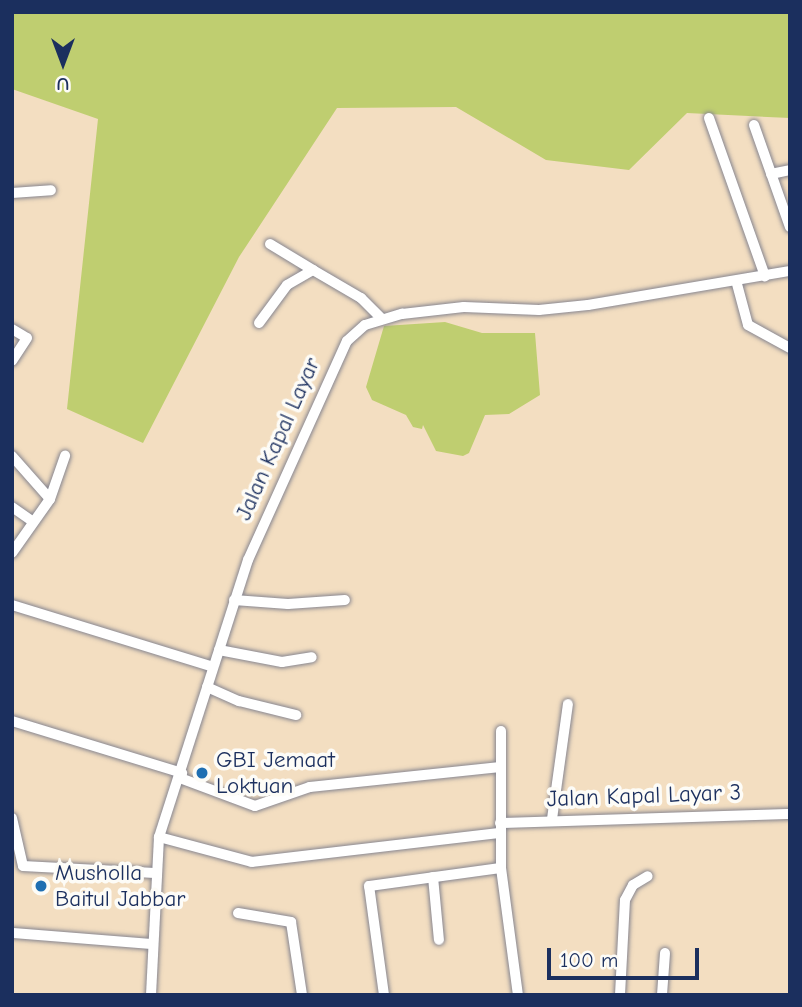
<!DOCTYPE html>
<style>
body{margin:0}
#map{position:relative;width:802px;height:1007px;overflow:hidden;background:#f3dec1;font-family:"Comic Neue",sans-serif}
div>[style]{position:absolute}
.green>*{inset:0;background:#bfce70}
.roads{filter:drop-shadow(0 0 2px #878690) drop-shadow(0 0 2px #878690)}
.minor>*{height:10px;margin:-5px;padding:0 5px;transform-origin:5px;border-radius:5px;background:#fff}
.dots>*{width:19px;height:19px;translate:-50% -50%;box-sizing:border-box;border:4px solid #fdfcf7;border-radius:50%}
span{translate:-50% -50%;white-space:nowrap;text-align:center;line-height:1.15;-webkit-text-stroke:7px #fdfcf7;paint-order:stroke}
.street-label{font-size:23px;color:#1b2f5e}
.poi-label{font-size:23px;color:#1b2f5e}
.left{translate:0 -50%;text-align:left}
.frame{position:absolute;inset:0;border:14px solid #1b2f5e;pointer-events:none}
.north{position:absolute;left:28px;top:28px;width:70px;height:70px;-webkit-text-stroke:5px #fdfcf7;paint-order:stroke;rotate:180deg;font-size:19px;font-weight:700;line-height:28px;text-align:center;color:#1b2f5e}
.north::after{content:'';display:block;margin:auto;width:24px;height:32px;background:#1b2f5e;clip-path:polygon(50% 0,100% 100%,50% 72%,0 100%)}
.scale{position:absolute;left:547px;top:948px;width:152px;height:32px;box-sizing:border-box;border:4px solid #1b2f5e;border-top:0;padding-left:9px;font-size:21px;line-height:24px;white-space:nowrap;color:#1b2f5e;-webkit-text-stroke:5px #fdfcf7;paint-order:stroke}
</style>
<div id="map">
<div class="green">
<i style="clip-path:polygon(12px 12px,790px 12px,790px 118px,687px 113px,629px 170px,546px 160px,456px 107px,337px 108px,239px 257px,143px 443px,67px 409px,98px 119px,12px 89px)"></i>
<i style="clip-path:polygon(445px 322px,482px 333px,535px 333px,540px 395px,509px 414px,485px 415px,469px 453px,463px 456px,436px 451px,423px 425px,422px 429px,413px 427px,406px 415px,372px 400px,366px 387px,384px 326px)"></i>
</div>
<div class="roads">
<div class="minor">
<i style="left:709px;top:118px;width:168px;rotate:70.5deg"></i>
<i style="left:754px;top:125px;width:108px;rotate:70.6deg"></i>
<i style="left:771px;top:174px;width:19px;rotate:-12deg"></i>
<i style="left:12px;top:193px;width:39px;rotate:-4deg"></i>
<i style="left:270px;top:244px;width:50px;rotate:31.2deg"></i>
<i style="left:737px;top:284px;width:42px;rotate:75deg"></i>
<i style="left:748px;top:325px;width:48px;rotate:28.7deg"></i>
<i style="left:259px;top:323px;width:47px;rotate:-53.6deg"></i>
<i style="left:287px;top:285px;width:30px;rotate:-30deg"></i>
<i style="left:313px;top:270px;width:56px;rotate:30.3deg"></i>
<i style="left:361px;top:298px;width:28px;rotate:45deg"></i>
<i style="left:12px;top:329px;width:17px;rotate:31deg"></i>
<i style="left:27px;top:338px;width:27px;rotate:123deg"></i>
<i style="left:12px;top:456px;width:57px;rotate:48.5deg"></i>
<i style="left:50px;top:499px;width:66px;rotate:125.1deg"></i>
<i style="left:50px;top:499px;width:46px;rotate:-70.8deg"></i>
<i style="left:12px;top:507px;width:24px;rotate:35deg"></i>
<i style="left:234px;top:600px;width:54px;rotate:4.2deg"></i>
<i style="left:288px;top:604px;width:57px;rotate:-4deg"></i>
<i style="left:12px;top:605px;width:210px;rotate:17.1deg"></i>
<i style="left:219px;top:650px;width:64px;rotate:10.8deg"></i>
<i style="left:282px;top:662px;width:30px;rotate:-9deg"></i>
<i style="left:207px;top:687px;width:35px;rotate:24deg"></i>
<i style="left:239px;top:701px;width:59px;rotate:13.8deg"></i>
<i style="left:12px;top:721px;width:178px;rotate:17deg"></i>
<i style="left:501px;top:731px;width:137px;rotate:90deg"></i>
<i style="left:501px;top:868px;width:128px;rotate:82.4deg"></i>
<i style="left:180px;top:778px;width:80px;rotate:20.5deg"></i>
<i style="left:255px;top:806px;width:58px;rotate:-19.1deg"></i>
<i style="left:310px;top:787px;width:191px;rotate:-6deg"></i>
<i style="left:12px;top:818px;width:49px;rotate:77.1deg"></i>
<i style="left:23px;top:866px;width:132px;rotate:3deg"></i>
<i style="left:552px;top:819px;width:116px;rotate:-82.1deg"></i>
<i style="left:500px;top:823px;width:290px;rotate:-1.8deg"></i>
<i style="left:159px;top:837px;width:96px;rotate:15deg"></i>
<i style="left:252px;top:862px;width:250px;rotate:-6.7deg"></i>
<i style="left:433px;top:877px;width:63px;rotate:84.6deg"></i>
<i style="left:238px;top:913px;width:54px;rotate:9.6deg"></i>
<i style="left:291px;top:922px;width:74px;rotate:81.4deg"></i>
<i style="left:12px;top:933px;width:141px;rotate:4.5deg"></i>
<i style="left:151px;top:995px;width:158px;rotate:-87.1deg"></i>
<i style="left:159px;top:837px;width:291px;rotate:-72.2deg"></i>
<i style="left:248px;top:560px;width:240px;rotate:-65.7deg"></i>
<i style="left:347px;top:341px;width:24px;rotate:-42deg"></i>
<i style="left:365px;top:325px;width:39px;rotate:-17deg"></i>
<i style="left:402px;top:314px;width:62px;rotate:-6.4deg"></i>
<i style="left:464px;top:307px;width:75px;rotate:2.3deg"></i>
<i style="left:539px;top:310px;width:49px;rotate:-5.8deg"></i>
<i style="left:588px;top:305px;width:205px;rotate:-9.6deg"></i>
<i style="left:384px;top:995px;width:110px;rotate:-97.8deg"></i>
<i style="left:369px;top:886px;width:133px;rotate:-7.8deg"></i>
<i style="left:620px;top:995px;width:95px;rotate:-87deg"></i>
<i style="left:625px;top:900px;width:17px;rotate:-62deg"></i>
<i style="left:633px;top:885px;width:17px;rotate:-31deg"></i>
<i style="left:662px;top:995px;width:42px;rotate:-85.9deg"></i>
</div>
</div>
<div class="dots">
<i style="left:202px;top:773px;background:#1f6fb2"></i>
<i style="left:41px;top:886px;background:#1f6fb2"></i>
</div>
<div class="street-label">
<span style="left:278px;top:439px;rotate:-66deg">Jalan Kapal Layar</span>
<span style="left:644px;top:796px;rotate:-2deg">Jalan Kapal Layar 3</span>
</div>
<div class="poi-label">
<span class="left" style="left:216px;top:773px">GBI Jemaat<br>Loktuan</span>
<span class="left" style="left:55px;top:886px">Musholla<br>Baitul Jabbar</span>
</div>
<div class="frame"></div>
<div class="north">U</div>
<div class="scale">100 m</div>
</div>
